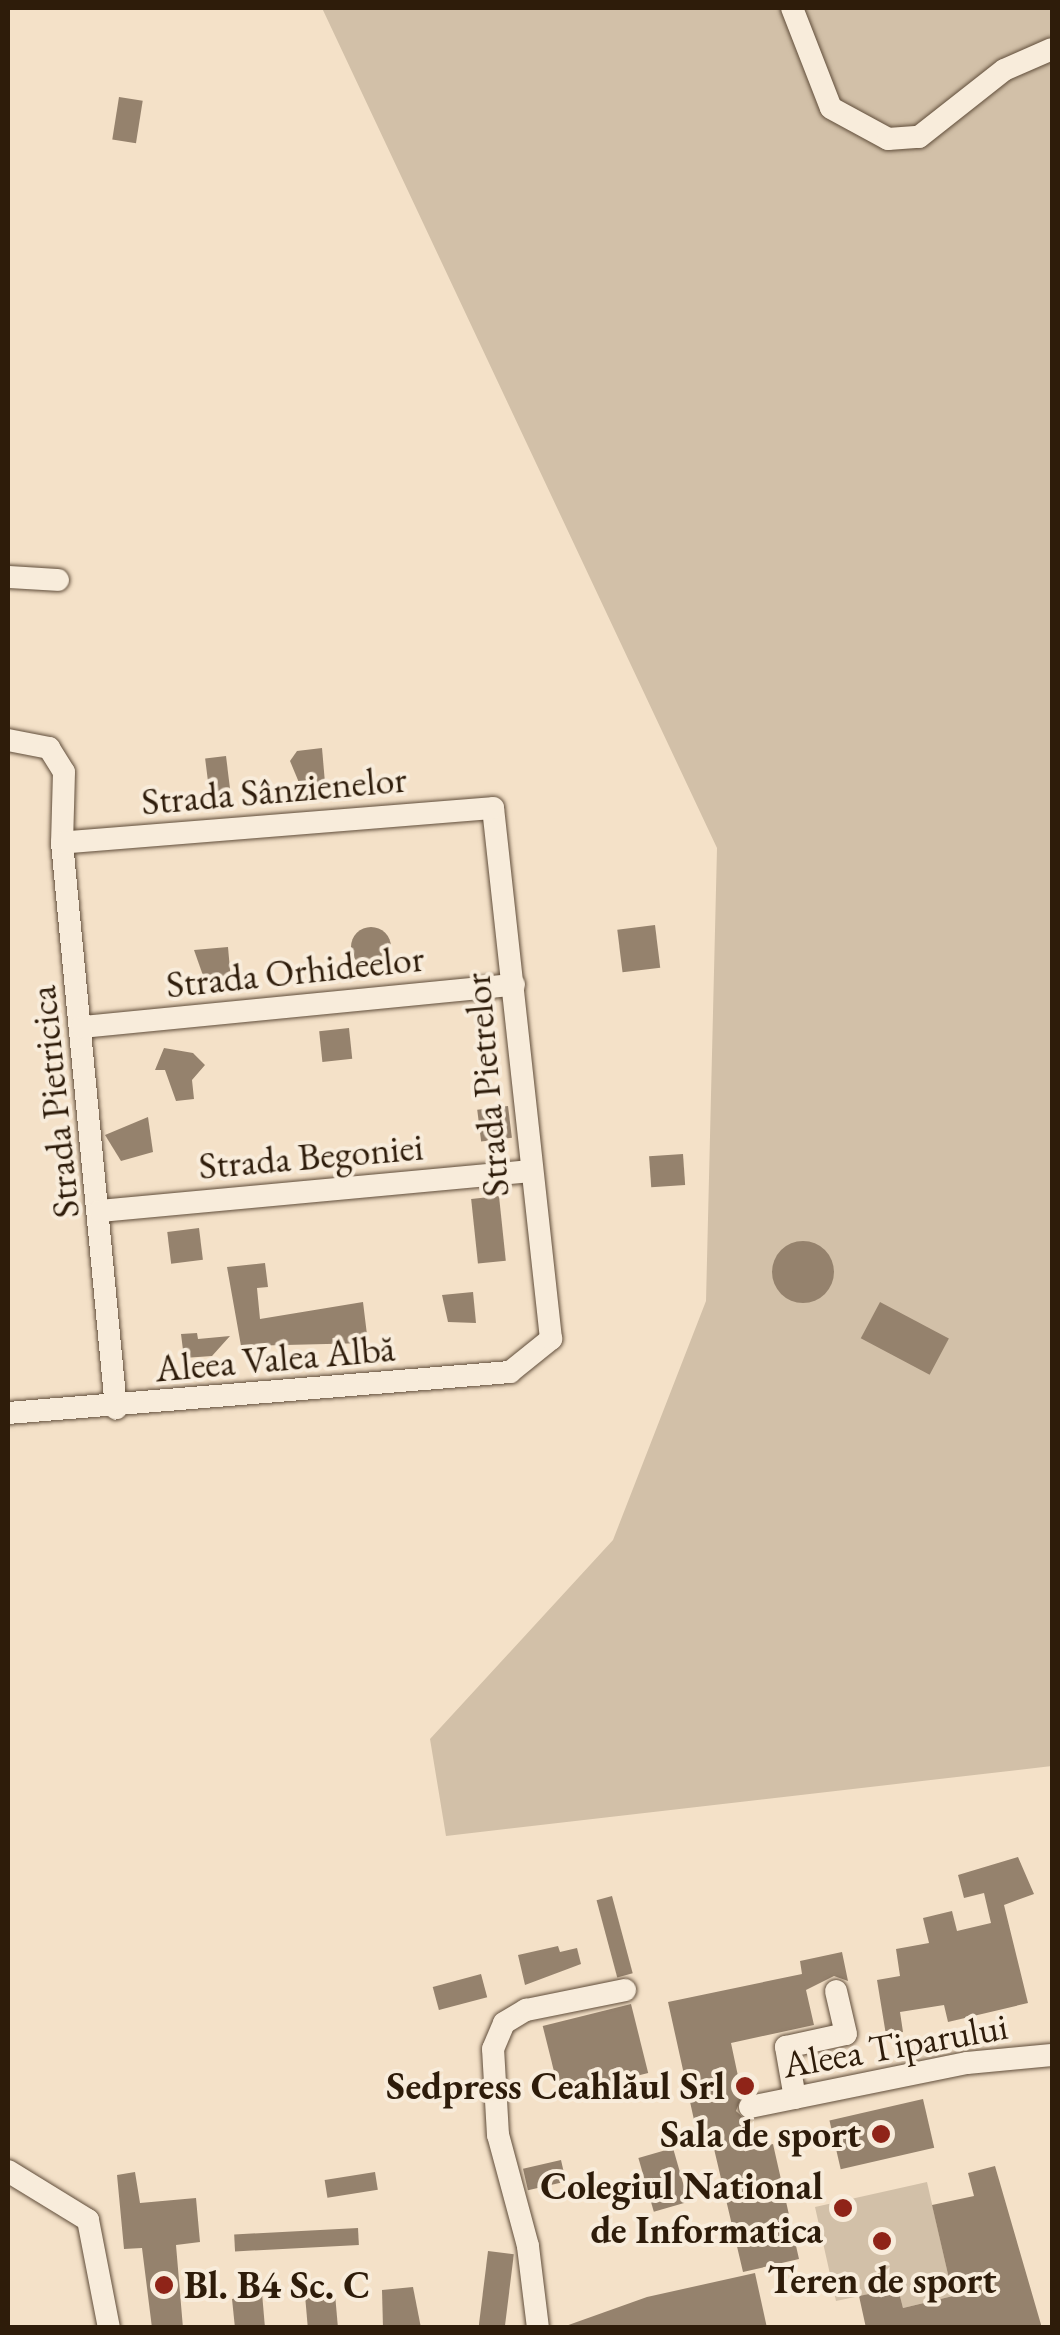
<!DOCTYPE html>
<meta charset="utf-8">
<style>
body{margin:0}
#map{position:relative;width:1060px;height:2335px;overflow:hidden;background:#f4e1c8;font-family:"EB Garamond",serif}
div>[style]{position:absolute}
.green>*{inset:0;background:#d2c0a8}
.building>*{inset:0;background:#95826d;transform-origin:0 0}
.round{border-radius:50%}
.roads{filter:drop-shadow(0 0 2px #604d3a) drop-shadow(0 0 2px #604d3a)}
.minor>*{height:22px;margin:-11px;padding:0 11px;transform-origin:11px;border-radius:11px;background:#f8ecdb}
.dots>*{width:28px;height:28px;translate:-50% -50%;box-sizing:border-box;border:5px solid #f8ecdb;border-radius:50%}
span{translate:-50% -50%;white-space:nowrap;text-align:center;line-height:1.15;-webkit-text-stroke:8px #f8ecdb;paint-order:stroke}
.street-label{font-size:38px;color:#2e1c0a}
.poi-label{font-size:38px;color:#2e1c0a;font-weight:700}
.right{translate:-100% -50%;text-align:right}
.left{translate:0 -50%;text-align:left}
.frame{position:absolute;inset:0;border:10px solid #2e1c0a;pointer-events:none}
</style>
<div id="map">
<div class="green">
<i style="clip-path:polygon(322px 8px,1052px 8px,1052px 1766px,446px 1836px,430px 1739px,613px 1540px,706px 1301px,717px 848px)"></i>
<i style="clip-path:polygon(927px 2182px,953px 2296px,903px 2308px,898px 2288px,836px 2301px,815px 2207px)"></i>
</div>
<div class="building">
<i style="left:119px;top:97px;width:24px;height:43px;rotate:9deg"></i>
<i style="clip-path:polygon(322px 748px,325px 783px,300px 785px,290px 761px,297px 751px)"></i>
<i style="left:226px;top:756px;width:43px;height:21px;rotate:83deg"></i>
<i style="left:655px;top:925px;width:43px;height:38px;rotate:83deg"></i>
<i class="round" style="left:351px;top:927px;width:40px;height:40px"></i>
<i style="clip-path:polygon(228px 947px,231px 981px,206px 984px,194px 950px)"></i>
<i style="left:349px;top:1028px;width:31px;height:30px;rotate:84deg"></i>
<i style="clip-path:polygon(164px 1048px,193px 1053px,205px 1065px,192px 1080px,194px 1099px,176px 1101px,165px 1070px,155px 1070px)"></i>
<i style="left:508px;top:1106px;width:32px;height:31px;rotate:83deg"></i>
<i style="clip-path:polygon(148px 1117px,153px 1152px,121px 1161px,105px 1135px)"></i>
<i style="left:683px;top:1154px;width:31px;height:34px;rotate:86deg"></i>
<i style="left:499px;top:1196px;width:65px;height:28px;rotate:84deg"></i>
<i style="left:199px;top:1228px;width:32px;height:32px;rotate:83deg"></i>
<i class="round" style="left:772px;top:1241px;width:62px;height:62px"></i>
<i style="clip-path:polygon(265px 1263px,268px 1287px,257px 1288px,260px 1319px,363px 1302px,368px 1343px,241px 1346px,227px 1267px)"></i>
<i style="clip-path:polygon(473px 1292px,476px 1323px,448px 1322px,442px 1295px)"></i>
<i style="left:880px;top:1302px;width:78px;height:41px;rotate:28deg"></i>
<i style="clip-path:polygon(197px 1333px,198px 1339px,230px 1336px,212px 1356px,184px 1358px,181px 1334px)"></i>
<i style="clip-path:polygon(1018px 1857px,1034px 1894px,1004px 1905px,1028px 2003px,948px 2022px,944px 2005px,900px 2012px,903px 2032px,886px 2035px,877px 1980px,900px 1976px,896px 1949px,929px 1943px,923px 1918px,952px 1911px,957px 1931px,991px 1923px,984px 1893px,964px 1898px,958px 1875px)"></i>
<i style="left:612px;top:1896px;width:80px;height:16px;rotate:75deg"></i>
<i style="clip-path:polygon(558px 1946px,560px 1952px,577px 1948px,581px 1964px,525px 1985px,518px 1955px)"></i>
<i style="clip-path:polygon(842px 1952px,848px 1981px,834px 1976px,806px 1990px,814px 2025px,731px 2043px,742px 2095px,736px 2111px,748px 2122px,754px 2149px,773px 2144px,799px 2259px,743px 2272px,711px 2136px,698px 2138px,668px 2002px,802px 1974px,800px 1961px)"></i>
<i style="left:481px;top:1974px;width:24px;height:50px;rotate:75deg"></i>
<i style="left:631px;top:2004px;width:71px;height:91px;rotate:76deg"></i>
<i style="left:923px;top:2099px;width:50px;height:96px;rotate:77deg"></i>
<i style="left:673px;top:2148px;width:56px;height:36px;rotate:74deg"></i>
<i style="left:561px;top:2160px;width:22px;height:39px;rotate:77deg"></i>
<i style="clip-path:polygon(995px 2166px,1042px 2328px,866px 2328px,859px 2296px,898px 2288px,903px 2308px,953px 2296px,932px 2205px,974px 2196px,968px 2173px)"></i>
<i style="clip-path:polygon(135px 2172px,140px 2203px,196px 2198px,200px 2242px,176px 2245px,183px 2328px,152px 2328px,142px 2248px,124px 2249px,117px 2175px)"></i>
<i style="left:375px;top:2172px;width:18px;height:51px;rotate:81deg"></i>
<i style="left:358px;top:2228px;width:17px;height:124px;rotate:87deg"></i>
<i style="left:488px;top:2251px;width:26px;height:78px;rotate:7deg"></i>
<i style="clip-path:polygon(755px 2273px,767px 2328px,560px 2328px,647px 2297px)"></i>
<i style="clip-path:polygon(413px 2287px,421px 2328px,383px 2328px,382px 2290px)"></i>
<i style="clip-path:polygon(262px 2293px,265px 2328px,235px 2328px,232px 2299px)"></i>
<i style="left:335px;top:2294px;width:34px;height:30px;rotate:85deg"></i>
</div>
<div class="roads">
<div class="minor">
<i style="left:792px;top:8px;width:107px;rotate:68.7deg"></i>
<i style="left:831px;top:108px;width:65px;rotate:28.5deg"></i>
<i style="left:888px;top:139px;width:31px;rotate:-4deg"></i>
<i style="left:919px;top:137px;width:108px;rotate:-38.2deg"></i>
<i style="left:1004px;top:70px;width:52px;rotate:-23.6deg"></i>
<i style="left:8px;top:577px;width:50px;rotate:3.4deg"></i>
<i style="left:8px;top:740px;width:42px;rotate:11deg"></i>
<i style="left:49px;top:748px;width:28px;rotate:58deg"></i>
<i style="left:64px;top:772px;width:71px;rotate:91.6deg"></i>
<i style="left:62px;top:843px;width:568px;rotate:84.54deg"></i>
<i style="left:82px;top:1027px;width:434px;rotate:-5.6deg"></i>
<i style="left:100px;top:1211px;width:430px;rotate:-5.3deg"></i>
<i style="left:8px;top:1413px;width:504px;rotate:-4.67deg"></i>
<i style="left:510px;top:1372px;width:53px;rotate:-38.8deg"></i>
<i style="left:551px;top:1339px;width:534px;rotate:-96.23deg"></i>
<i style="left:493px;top:808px;width:432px;rotate:175.4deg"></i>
<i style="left:795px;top:2098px;width:52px;rotate:-100deg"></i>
<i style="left:786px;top:2047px;width:61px;rotate:-12.2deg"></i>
<i style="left:846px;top:2034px;width:44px;rotate:-103.1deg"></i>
<i style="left:750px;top:2107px;width:221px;rotate:-11.5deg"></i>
<i style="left:967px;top:2063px;width:85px;rotate:-5.4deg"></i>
<i style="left:8px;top:2171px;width:94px;rotate:31.5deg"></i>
<i style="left:88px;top:2220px;width:110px;rotate:79deg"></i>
<i style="left:538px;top:2328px;width:83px;rotate:-97deg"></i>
<i style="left:528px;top:2246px;width:115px;rotate:-105.1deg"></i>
<i style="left:498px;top:2135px;width:86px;rotate:-93.3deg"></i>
<i style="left:493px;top:2049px;width:28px;rotate:-67deg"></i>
<i style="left:504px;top:2023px;width:26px;rotate:-31deg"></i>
<i style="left:526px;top:2010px;width:101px;rotate:-11.4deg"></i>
</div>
</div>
<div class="dots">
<i style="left:745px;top:2086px;background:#8f2418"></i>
<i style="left:881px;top:2134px;background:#8f2418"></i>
<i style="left:843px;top:2208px;background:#8f2418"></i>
<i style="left:882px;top:2241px;background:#8f2418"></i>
<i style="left:164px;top:2285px;background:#8f2418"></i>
</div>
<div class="street-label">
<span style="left:274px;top:790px;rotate:-5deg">Strada Sânzienelor</span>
<span style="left:295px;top:971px;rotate:-6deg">Strada Orhideelor</span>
<span style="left:486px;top:1085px;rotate:-95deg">Strada Pietrelor</span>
<span style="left:54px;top:1102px;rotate:-96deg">Strada Pietricica</span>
<span style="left:311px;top:1156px;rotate:-5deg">Strada Begoniei</span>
<span style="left:275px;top:1358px;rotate:-5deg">Aleea Valea Albă</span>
<span style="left:895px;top:2045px;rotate:-10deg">Aleea Tiparului</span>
</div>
<div class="poi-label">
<span class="right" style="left:725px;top:2086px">Sedpress Ceahlăul Srl</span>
<span class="right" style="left:861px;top:2134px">Sala de sport</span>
<span class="right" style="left:823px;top:2208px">Colegiul National<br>de Informatica</span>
<span style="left:882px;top:2280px">Teren de sport</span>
<span class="left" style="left:184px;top:2285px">Bl. B4 Sc. C</span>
</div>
<div class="frame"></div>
</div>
